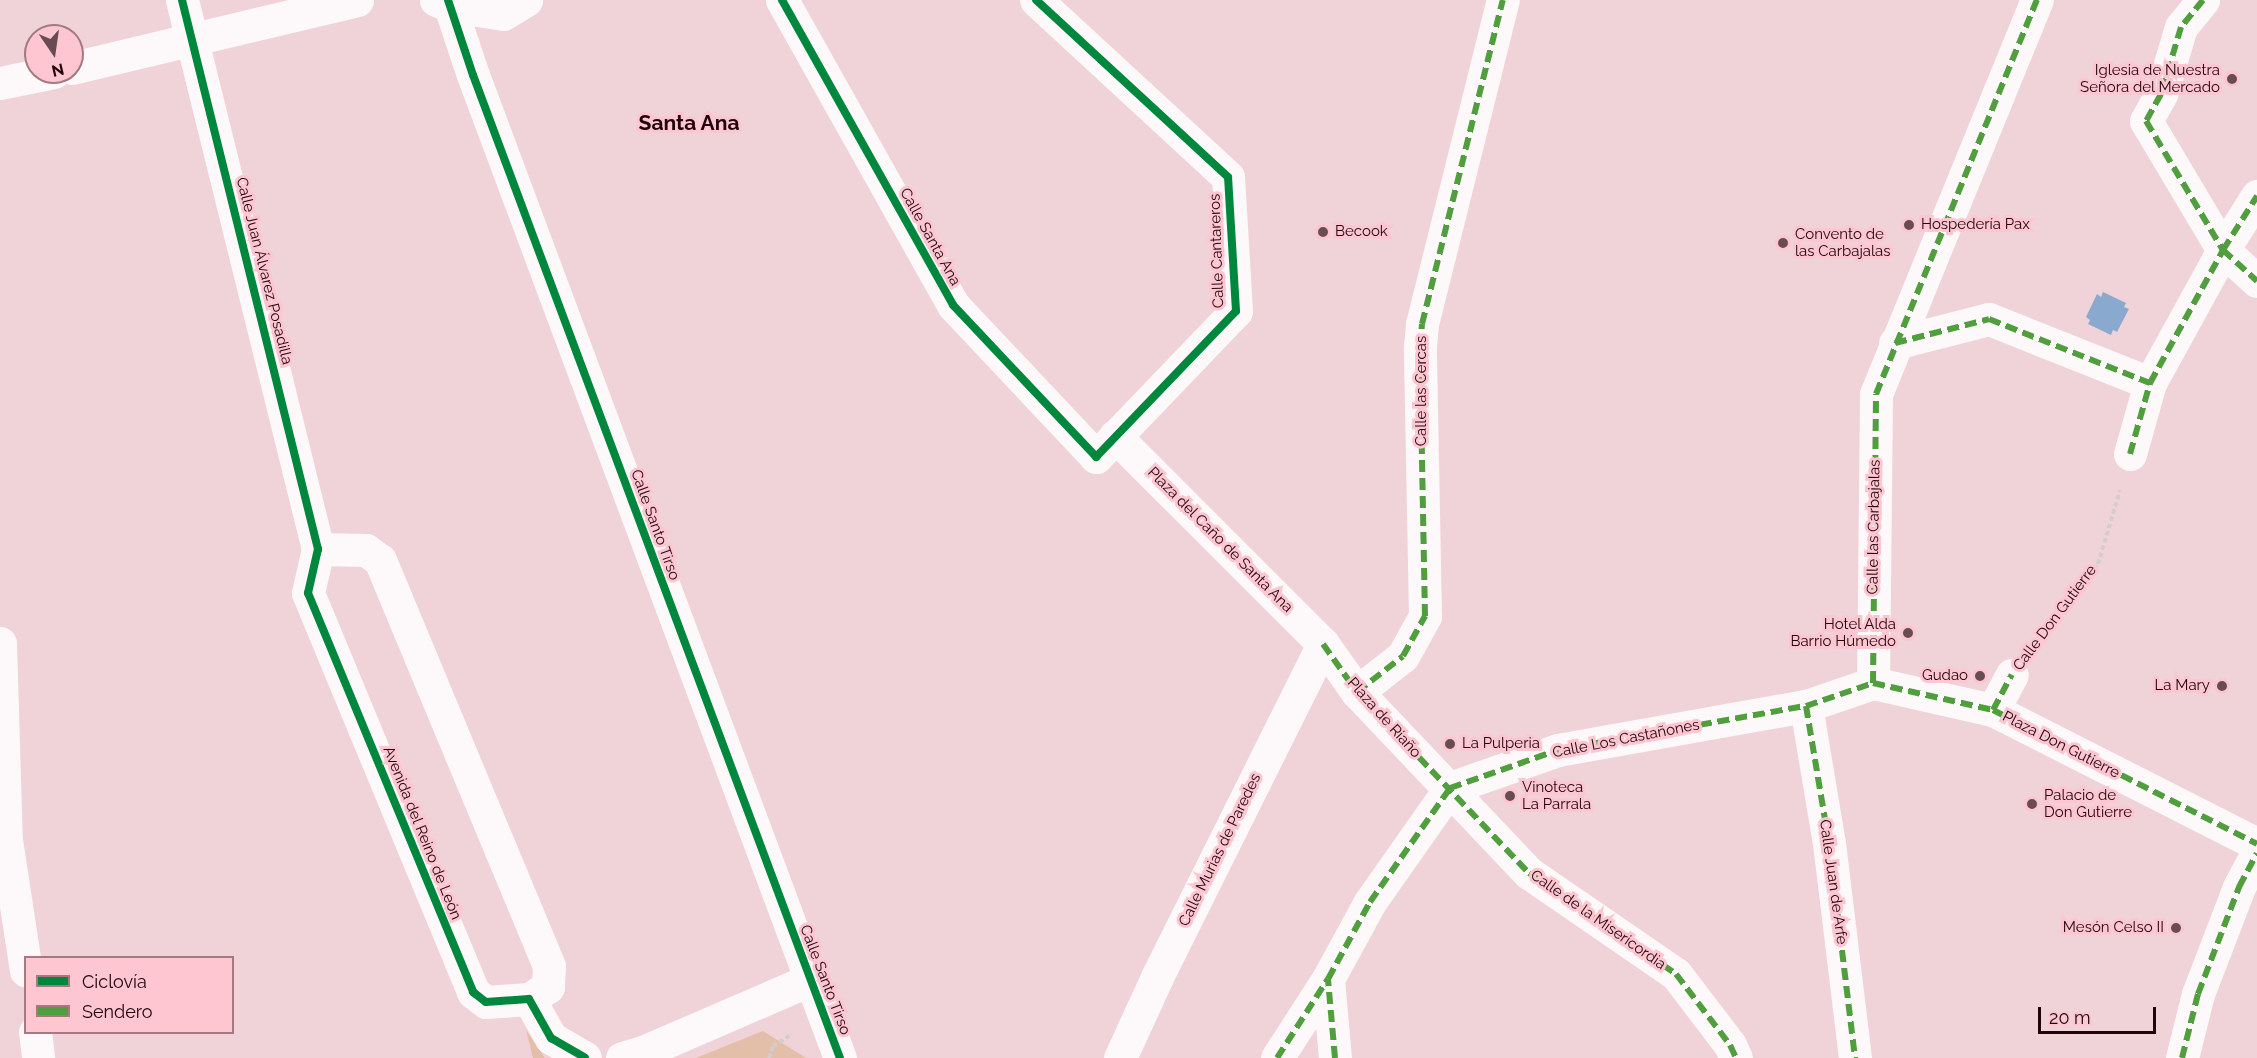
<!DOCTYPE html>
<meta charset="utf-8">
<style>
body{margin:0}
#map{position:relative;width:2257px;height:1058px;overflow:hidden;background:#f0d3d9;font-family:Raleway,sans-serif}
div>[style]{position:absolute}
.green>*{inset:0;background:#e3bea9}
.water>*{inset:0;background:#8aa9ce}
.path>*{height:4px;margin-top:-2px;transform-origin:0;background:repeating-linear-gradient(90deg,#d5ccce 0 4.5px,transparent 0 7.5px)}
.street>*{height:33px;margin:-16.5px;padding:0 16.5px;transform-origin:16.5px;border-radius:16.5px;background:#fdf8f9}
.secondary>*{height:33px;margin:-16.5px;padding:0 16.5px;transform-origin:16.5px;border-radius:16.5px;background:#fdf8f9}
.quiet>*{height:6px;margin-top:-3px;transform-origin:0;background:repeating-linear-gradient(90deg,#509e3e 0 12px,transparent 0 18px)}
.cycleway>*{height:8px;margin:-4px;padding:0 4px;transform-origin:4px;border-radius:4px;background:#00873e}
.dots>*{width:16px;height:16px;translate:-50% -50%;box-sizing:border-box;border:3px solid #fdc6d1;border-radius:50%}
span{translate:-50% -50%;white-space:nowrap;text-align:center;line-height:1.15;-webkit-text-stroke:6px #fdc6d1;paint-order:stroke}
.poi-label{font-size:15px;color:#20030b}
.right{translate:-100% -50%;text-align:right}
.left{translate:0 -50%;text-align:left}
.street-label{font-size:15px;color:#20030b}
.district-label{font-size:21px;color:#20030b;font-weight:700}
.legend{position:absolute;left:24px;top:956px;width:210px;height:78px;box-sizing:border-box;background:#fdc6d1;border:2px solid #a57882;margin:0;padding:8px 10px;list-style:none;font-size:18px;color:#20030b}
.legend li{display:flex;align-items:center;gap:12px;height:30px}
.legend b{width:30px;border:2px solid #a57882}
.north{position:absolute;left:24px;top:24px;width:60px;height:60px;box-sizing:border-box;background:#fdc6d1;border:2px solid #a57882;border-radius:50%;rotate:167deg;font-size:16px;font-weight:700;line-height:24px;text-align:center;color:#20030b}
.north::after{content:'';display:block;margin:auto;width:21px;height:27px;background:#694c53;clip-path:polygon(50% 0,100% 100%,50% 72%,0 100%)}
.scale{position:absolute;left:2038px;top:1007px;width:118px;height:27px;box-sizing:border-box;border:3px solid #20030b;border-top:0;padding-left:8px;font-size:18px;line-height:21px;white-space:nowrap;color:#20030b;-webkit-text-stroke:4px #fdc6d1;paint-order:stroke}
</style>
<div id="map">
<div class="green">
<i style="clip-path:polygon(526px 1030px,545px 1058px,533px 1058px)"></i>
<i style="clip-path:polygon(763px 1031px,806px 1058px,696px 1058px)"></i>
</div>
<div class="water">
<i style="clip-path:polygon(2103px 292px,2126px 303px,2124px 307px,2129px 309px,2117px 332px,2113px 330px,2111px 335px,2088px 324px,2090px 320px,2086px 317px,2097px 294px,2101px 297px)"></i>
</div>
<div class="path">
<i style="left:2034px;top:646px;width:104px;rotate:-52deg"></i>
<i style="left:2098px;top:564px;width:77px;rotate:-73.4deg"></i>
<i style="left:769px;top:1058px;width:13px;rotate:-72deg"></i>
<i style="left:773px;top:1046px;width:22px;rotate:-32deg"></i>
</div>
<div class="street">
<i style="left:182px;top:0;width:566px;rotate:76.09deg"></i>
<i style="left:318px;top:549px;width:45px;rotate:102.8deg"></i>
<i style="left:308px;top:593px;width:432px;rotate:67.5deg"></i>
<i style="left:473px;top:992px;width:16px;rotate:38deg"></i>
<i style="left:486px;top:1002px;width:43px;rotate:-4deg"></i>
<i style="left:529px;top:999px;width:45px;rotate:60.6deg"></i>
<i style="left:551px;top:1038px;width:39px;rotate:30deg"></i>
<i style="left:436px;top:0;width:16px;rotate:22deg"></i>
<i style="left:451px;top:6px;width:53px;rotate:8.7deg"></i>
<i style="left:503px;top:14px;width:27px;rotate:-31deg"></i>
<i style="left:448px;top:0;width:79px;rotate:71.6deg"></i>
<i style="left:473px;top:75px;width:1049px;rotate:69.53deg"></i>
<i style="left:782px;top:0;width:350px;rotate:60.7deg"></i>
<i style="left:953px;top:305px;width:209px;rotate:46.7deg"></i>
<i style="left:1096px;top:457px;width:202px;rotate:-46.2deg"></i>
<i style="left:1236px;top:311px;width:134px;rotate:-93.4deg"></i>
<i style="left:1228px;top:177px;width:261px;rotate:-137.3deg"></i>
<i style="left:2203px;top:0;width:35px;rotate:129deg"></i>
<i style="left:2181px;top:27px;width:70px;rotate:106.6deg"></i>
<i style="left:2161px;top:94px;width:31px;rotate:119deg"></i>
<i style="left:2146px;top:121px;width:150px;rotate:59.2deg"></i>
<i style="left:2223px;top:250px;width:46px;rotate:42.4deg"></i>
<i style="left:72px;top:68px;width:293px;rotate:-13.4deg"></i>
<i style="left:0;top:83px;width:55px;rotate:-11.5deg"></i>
<i style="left:1895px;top:343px;width:97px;rotate:-14.3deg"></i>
<i style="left:1989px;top:319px;width:173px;rotate:21.7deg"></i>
<i style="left:1115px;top:436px;width:294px;rotate:45deg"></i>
<i style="left:1323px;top:644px;width:59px;rotate:54.7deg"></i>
<i style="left:1357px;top:692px;width:250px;rotate:46.5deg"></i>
<i style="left:1529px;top:873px;width:178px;rotate:34.5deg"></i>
<i style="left:1676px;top:974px;width:89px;rotate:52.7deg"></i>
<i style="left:1730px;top:1045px;width:14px;rotate:65deg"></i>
<i style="left:2130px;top:454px;width:74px;rotate:-74.3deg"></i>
<i style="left:2150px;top:383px;width:152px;rotate:-61.2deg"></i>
<i style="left:2223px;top:250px;width:64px;rotate:-57.8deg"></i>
<i style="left:318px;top:549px;width:48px;rotate:1.2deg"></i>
<i style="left:366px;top:550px;width:17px;rotate:36deg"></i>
<i style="left:380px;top:560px;width:440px;rotate:67.4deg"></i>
<i style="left:549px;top:966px;width:21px;rotate:93deg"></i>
<i style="left:548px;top:987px;width:22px;rotate:148deg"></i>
<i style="left:1873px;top:683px;width:289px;rotate:-89.4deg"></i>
<i style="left:1876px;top:394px;width:426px;rotate:-67.8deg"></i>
<i style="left:1873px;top:683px;width:123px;rotate:12.7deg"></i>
<i style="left:1993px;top:710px;width:296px;rotate:26.9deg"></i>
<i style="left:1357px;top:692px;width:58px;rotate:-38deg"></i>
<i style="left:1403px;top:656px;width:46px;rotate:-61.2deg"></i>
<i style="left:1425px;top:616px;width:269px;rotate:-91.1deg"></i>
<i style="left:1420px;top:347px;width:23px;rotate:-85deg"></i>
<i style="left:1422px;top:324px;width:334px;rotate:-76deg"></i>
<i style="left:1806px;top:706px;width:139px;rotate:80.5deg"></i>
<i style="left:1829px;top:843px;width:217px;rotate:83.1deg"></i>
<i style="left:1993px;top:710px;width:40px;rotate:-62deg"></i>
<i style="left:1450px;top:788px;width:114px;rotate:-19.4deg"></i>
<i style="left:1558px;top:750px;width:252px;rotate:-10.1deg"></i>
<i style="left:1806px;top:706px;width:71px;rotate:-18.9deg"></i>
<i style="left:622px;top:1058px;width:22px;rotate:-16deg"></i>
<i style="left:643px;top:1052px;width:181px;rotate:-23.4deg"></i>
<i style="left:1120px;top:1058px;width:89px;rotate:-65.4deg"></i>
<i style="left:1157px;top:977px;width:372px;rotate:-63.5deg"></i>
<i style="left:1277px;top:1058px;width:94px;rotate:-57.2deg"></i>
<i style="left:1335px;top:1058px;width:79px;rotate:-95.1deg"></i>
<i style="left:1328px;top:979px;width:88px;rotate:-61.4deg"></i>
<i style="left:1370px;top:902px;width:139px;rotate:-54.9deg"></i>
<i style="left:2182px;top:1058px;width:66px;rotate:-76deg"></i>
<i style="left:2198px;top:994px;width:115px;rotate:-69deg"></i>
<i style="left:2239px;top:887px;width:38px;rotate:-62deg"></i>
</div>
<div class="secondary">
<i style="left:0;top:643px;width:197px;rotate:88.3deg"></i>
<i style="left:6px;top:840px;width:132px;rotate:81.3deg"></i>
<i style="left:35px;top:1032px;width:26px;rotate:83deg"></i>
</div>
<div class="quiet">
<i style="left:2203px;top:0;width:35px;rotate:129deg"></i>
<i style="left:2181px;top:27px;width:70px;rotate:106.6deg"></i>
<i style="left:2161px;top:94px;width:31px;rotate:119deg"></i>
<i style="left:2146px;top:121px;width:150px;rotate:59.2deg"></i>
<i style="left:2223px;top:250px;width:46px;rotate:42.4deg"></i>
<i style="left:1895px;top:343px;width:97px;rotate:-14.3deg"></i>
<i style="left:1989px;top:319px;width:173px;rotate:21.7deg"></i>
<i style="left:2130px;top:454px;width:74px;rotate:-74.3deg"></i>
<i style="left:2150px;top:383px;width:152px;rotate:-61.2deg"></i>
<i style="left:2223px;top:250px;width:64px;rotate:-57.8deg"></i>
<i style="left:1323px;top:644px;width:59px;rotate:54.7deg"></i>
<i style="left:1357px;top:692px;width:250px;rotate:46.5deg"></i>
<i style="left:1529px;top:873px;width:178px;rotate:34.5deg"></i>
<i style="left:1676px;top:974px;width:89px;rotate:52.7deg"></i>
<i style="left:1730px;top:1045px;width:14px;rotate:65deg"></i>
<i style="left:1873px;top:683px;width:289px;rotate:-89.4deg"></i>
<i style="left:1876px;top:394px;width:426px;rotate:-67.8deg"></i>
<i style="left:1873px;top:683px;width:123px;rotate:12.7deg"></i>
<i style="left:1993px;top:710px;width:296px;rotate:26.9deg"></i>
<i style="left:1357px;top:692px;width:58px;rotate:-38deg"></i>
<i style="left:1403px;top:656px;width:46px;rotate:-61.2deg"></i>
<i style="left:1425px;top:616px;width:269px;rotate:-91.1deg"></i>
<i style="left:1420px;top:347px;width:23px;rotate:-85deg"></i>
<i style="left:1422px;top:324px;width:334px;rotate:-76deg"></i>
<i style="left:1806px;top:706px;width:139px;rotate:80.5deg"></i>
<i style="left:1829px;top:843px;width:217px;rotate:83.1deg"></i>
<i style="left:1993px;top:710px;width:40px;rotate:-62deg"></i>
<i style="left:1450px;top:788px;width:114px;rotate:-19.4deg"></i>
<i style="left:1558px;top:750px;width:252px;rotate:-10.1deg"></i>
<i style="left:1806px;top:706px;width:71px;rotate:-18.9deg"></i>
<i style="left:1277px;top:1058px;width:94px;rotate:-57.2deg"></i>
<i style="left:1335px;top:1058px;width:79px;rotate:-95.1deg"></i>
<i style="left:1328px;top:979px;width:88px;rotate:-61.4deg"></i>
<i style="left:1370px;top:902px;width:139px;rotate:-54.9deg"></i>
<i style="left:2182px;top:1058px;width:66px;rotate:-76deg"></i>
<i style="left:2198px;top:994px;width:115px;rotate:-69deg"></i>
<i style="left:2239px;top:887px;width:38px;rotate:-62deg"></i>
</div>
<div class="cycleway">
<i style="left:182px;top:0;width:566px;rotate:76.09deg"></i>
<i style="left:318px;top:549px;width:45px;rotate:102.8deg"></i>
<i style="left:308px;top:593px;width:432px;rotate:67.5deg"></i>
<i style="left:473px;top:992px;width:16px;rotate:38deg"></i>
<i style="left:486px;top:1002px;width:43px;rotate:-4deg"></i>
<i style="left:529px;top:999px;width:45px;rotate:60.6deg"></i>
<i style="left:551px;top:1038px;width:39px;rotate:30deg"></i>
<i style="left:448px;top:0;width:79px;rotate:71.6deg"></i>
<i style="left:473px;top:75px;width:1049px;rotate:69.53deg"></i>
<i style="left:782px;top:0;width:350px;rotate:60.7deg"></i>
<i style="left:953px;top:305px;width:209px;rotate:46.7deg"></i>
<i style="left:1096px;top:457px;width:202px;rotate:-46.2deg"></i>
<i style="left:1236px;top:311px;width:134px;rotate:-93.4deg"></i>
<i style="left:1228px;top:177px;width:261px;rotate:-137.3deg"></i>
</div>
<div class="dots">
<i style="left:2232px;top:79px;background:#694c53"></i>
<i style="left:1909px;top:225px;background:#694c53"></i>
<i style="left:1323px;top:232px;background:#694c53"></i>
<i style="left:1783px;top:243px;background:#694c53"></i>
<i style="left:1908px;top:633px;background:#694c53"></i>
<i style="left:1980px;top:676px;background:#694c53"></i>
<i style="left:2222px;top:686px;background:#694c53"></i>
<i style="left:1450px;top:744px;background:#694c53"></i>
<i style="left:1510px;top:796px;background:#694c53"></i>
<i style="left:2032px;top:804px;background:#694c53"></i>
<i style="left:2176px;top:928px;background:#694c53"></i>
</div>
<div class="poi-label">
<span class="right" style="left:2220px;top:79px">Iglesia de Nuestra<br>Señora del Mercado</span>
<span class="left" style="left:1921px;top:225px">Hospedería Pax</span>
<span class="left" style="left:1335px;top:232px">Becook</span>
<span class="left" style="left:1795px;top:243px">Convento de<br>las Carbajalas</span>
<span class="right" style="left:1896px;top:633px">Hotel Alda<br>Barrio Húmedo</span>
<span class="right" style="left:1968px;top:676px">Gudao</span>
<span class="right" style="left:2210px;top:686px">La Mary</span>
<span class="left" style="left:1462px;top:744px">La Pulperia</span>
<span class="left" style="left:1522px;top:796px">Vinoteca<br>La Parrala</span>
<span class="left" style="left:2044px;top:804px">Palacio de<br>Don Gutierre</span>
<span class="right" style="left:2164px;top:928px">Mesón Celso II</span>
</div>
<div class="street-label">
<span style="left:930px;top:237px;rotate:61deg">Calle Santa Ana</span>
<span style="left:1217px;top:251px;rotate:-92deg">Calle Cantareros</span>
<span style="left:264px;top:271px;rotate:76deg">Calle Juan Álvarez Posadilla</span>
<span style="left:1422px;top:391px;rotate:-90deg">Calle las Cercas</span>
<span style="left:655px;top:525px;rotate:70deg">Calle Santo Tirso</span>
<span style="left:1874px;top:527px;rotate:-89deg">Calle las Carbajalas</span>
<span style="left:1220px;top:540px;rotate:45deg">Plaza del Caño de Santa Ana</span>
<span style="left:2055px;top:618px;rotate:-53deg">Calle Don Gutierre</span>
<span style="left:1384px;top:718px;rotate:48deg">Plaza de Riaño</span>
<span style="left:1626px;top:739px;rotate:-11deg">Calle Los Castañones</span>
<span style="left:2061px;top:745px;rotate:27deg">Plaza Don Gutierre</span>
<span style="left:422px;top:833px;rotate:68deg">Avenida del Reino de León</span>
<span style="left:1220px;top:850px;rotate:-64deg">Calle Murias de Paredes</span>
<span style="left:1833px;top:882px;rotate:82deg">Calle Juan de Arfe</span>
<span style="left:1598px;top:920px;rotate:35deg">Calle de la Misericordia</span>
<span style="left:825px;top:980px;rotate:69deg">Calle Santo Tirso</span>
</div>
<div class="district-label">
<span style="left:689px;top:123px">Santa Ana</span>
</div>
<ul class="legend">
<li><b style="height:8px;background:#00873e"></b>Ciclovía</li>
<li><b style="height:8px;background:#509e3e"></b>Sendero</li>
</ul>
<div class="north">N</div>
<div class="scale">20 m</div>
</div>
